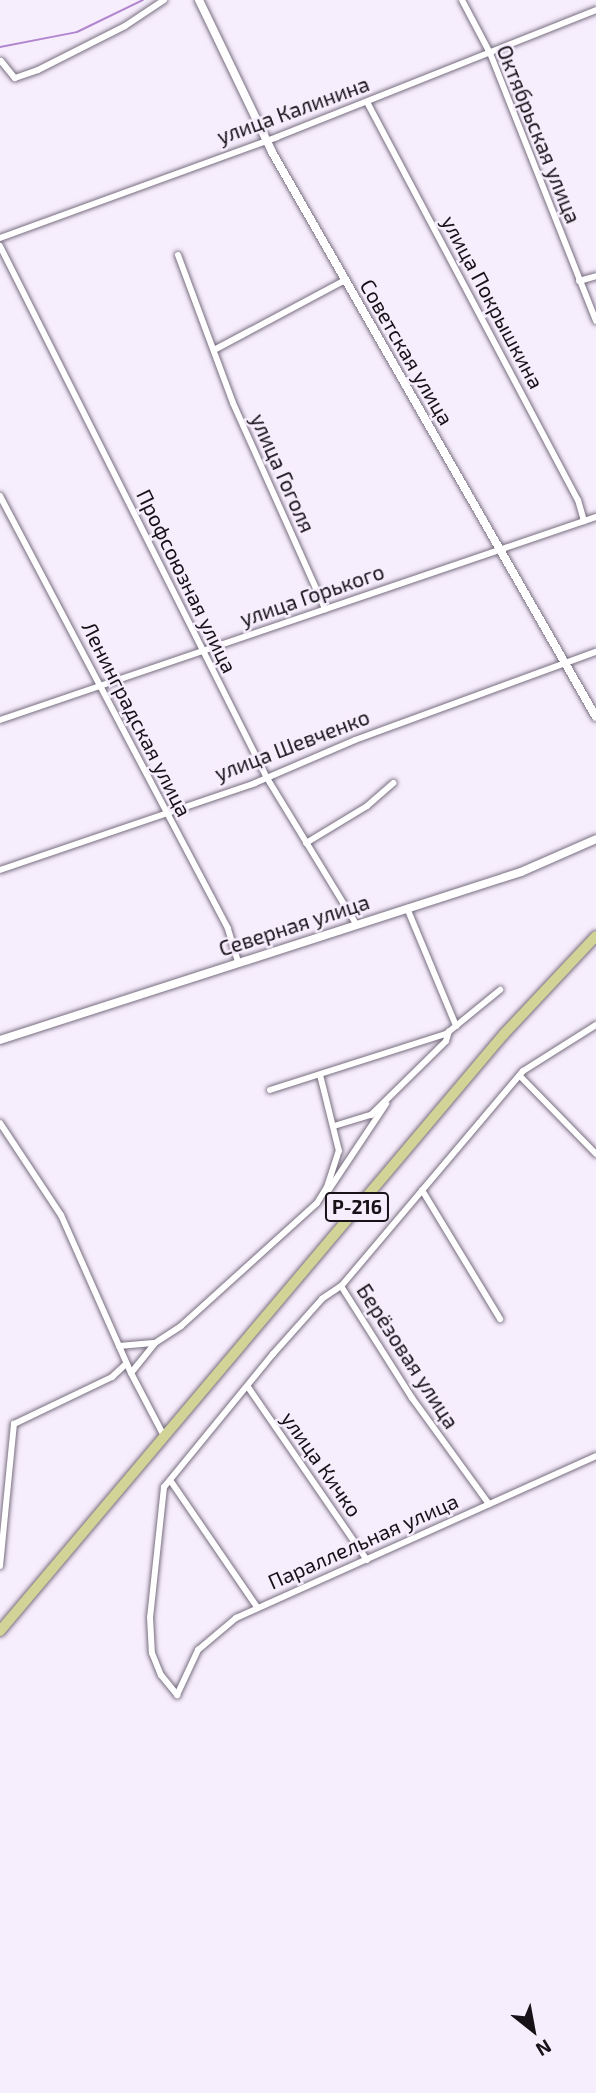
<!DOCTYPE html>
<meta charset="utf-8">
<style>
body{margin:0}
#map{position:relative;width:596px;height:2093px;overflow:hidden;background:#f6edfd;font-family:"Exo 2",sans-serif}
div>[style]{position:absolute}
.stream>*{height:2px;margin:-1px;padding:0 1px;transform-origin:1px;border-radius:1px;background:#b286ce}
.roads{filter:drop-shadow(0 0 2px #786e7f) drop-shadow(0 0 2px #786e7f)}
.minor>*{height:6px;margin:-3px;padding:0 3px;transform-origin:3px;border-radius:3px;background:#fff}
.tertiary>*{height:8px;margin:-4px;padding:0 4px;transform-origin:4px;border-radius:4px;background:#fff}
.trunk>*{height:10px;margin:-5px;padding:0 5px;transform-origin:5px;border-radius:5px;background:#d2d396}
span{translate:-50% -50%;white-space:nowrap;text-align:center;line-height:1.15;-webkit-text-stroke:5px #f6edfd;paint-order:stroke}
.shield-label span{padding:2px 5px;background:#f6edfd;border:2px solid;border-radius:5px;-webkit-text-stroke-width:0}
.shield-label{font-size:19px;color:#161218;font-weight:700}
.street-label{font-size:21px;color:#161218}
.north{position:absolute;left:498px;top:1995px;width:70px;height:70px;-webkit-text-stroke:5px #f6edfd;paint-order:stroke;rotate:149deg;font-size:19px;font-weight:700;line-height:28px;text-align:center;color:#161218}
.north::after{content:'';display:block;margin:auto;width:24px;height:32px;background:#161218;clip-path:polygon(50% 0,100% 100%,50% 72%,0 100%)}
</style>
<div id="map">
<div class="stream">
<i style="left:0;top:47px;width:78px;rotate:-11deg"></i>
<i style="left:77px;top:32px;width:73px;rotate:-25.9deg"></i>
</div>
<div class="roads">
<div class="minor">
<i style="left:462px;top:0;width:60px;rotate:62.2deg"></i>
<i style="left:490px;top:53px;width:288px;rotate:68.4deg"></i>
<i style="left:1px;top:61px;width:22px;rotate:51deg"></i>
<i style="left:15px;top:78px;width:24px;rotate:-19deg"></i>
<i style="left:38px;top:70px;width:97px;rotate:-26.8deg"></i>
<i style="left:125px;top:26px;width:47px;rotate:-33.7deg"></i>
<i style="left:367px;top:102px;width:450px;rotate:62.1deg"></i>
<i style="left:578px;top:500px;width:22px;rotate:74deg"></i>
<i style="left:0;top:238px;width:295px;rotate:-20deg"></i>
<i style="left:277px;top:137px;width:343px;rotate:-21.7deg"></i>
<i style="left:0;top:246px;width:595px;rotate:63.35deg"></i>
<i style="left:267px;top:778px;width:171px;rotate:58.6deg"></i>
<i style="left:178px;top:255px;width:158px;rotate:69.6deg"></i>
<i style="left:233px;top:403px;width:226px;rotate:65.9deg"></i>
<i style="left:579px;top:281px;width:18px;rotate:-16deg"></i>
<i style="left:214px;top:350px;width:149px;rotate:-28.1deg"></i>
<i style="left:0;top:496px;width:489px;rotate:62.2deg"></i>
<i style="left:228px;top:929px;width:34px;rotate:73deg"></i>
<i style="left:0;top:720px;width:630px;rotate:-18.81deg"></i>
<i style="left:306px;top:843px;width:71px;rotate:-31.2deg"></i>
<i style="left:367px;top:806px;width:35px;rotate:-41deg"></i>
<i style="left:0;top:870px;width:269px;rotate:-18.8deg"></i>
<i style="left:255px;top:783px;width:109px;rotate:-23.3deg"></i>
<i style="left:355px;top:740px;width:257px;rotate:-20.1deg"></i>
<i style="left:407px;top:908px;width:128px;rotate:67.4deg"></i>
<i style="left:596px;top:1025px;width:86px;rotate:147.8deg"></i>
<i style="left:523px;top:1071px;width:282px;rotate:130.2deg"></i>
<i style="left:341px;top:1286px;width:23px;rotate:146deg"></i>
<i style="left:322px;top:1299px;width:74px;rotate:131.7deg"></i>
<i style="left:273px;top:1354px;width:172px;rotate:129.3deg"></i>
<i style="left:164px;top:1487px;width:131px;rotate:96.1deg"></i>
<i style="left:150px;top:1617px;width:36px;rotate:87deg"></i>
<i style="left:152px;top:1653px;width:24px;rotate:68deg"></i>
<i style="left:161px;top:1675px;width:26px;rotate:51deg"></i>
<i style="left:177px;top:1695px;width:50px;rotate:-65deg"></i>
<i style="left:198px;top:1650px;width:50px;rotate:-40.1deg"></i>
<i style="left:236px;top:1618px;width:395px;rotate:-24.2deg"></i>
<i style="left:520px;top:1076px;width:109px;rotate:45.7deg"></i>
<i style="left:270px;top:1090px;width:185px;rotate:-17.7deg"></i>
<i style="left:446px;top:1034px;width:70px;rotate:-39.2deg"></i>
<i style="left:0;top:1123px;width:110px;rotate:56.5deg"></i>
<i style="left:61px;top:1215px;width:173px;rotate:66.1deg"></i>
<i style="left:131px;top:1373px;width:71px;rotate:62.4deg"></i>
<i style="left:334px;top:1126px;width:39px;rotate:-17deg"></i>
<i style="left:371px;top:1115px;width:105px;rotate:-44.6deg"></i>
<i style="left:446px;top:1041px;width:10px;rotate:-73deg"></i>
<i style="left:422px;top:1190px;width:151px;rotate:58.8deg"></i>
<i style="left:328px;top:1191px;width:105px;rotate:-56.3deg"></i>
<i style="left:341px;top:1286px;width:133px;rotate:57.6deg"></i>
<i style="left:412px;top:1398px;width:131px;rotate:54deg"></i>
<i style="left:119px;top:1346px;width:34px;rotate:-5deg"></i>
<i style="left:131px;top:1373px;width:38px;rotate:-51deg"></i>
<i style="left:155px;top:1343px;width:31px;rotate:-33deg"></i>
<i style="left:181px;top:1326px;width:183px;rotate:-42.1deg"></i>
<i style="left:317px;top:1203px;width:19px;rotate:-58deg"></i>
<i style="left:327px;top:1187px;width:38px;rotate:-72deg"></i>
<i style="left:339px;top:1151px;width:78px;rotate:-104deg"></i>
<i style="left:248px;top:1387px;width:210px;rotate:55.5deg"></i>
<i style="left:170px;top:1480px;width:154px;rotate:55.6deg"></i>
<i style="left:0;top:1566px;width:143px;rotate:-84.4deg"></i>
<i style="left:14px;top:1424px;width:109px;rotate:-25.6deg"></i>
<i style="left:112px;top:1377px;width:19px;rotate:-43deg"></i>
</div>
<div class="tertiary">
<i style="left:199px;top:0;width:169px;rotate:64.3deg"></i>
<i style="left:272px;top:152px;width:651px;rotate:60.17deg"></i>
<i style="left:0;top:1040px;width:547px;rotate:-17.87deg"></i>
<i style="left:521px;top:872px;width:82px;rotate:-23.7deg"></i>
</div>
<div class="trunk">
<i style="left:0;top:1631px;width:781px;rotate:-49.83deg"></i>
<i style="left:504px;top:1034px;width:134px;rotate:-46.8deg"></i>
</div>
</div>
<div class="shield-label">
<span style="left:357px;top:1207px">Р-216</span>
</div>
<div class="street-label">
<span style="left:293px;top:110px;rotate:-20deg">улица Калинина</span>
<span style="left:539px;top:134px;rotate:68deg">Октябрьская улица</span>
<span style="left:493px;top:302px;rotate:62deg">улица Покрышкина</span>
<span style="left:407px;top:352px;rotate:60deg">Советская улица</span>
<span style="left:283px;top:473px;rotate:66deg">улица Гоголя</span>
<span style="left:187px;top:581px;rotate:64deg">Профсоюзная улица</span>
<span style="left:312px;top:595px;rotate:-19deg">улица Горького</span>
<span style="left:137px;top:719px;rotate:63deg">Ленинградская улица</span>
<span style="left:292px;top:745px;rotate:-21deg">улица Шевченко</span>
<span style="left:294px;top:925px;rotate:-18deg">Северная улица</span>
<span style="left:408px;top:1356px;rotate:57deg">Берёзовая улица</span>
<span style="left:322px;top:1464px;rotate:55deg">улица Кичко</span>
<span style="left:363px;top:1541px;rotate:-24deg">Параллельная улица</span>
</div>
<div class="north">N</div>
</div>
